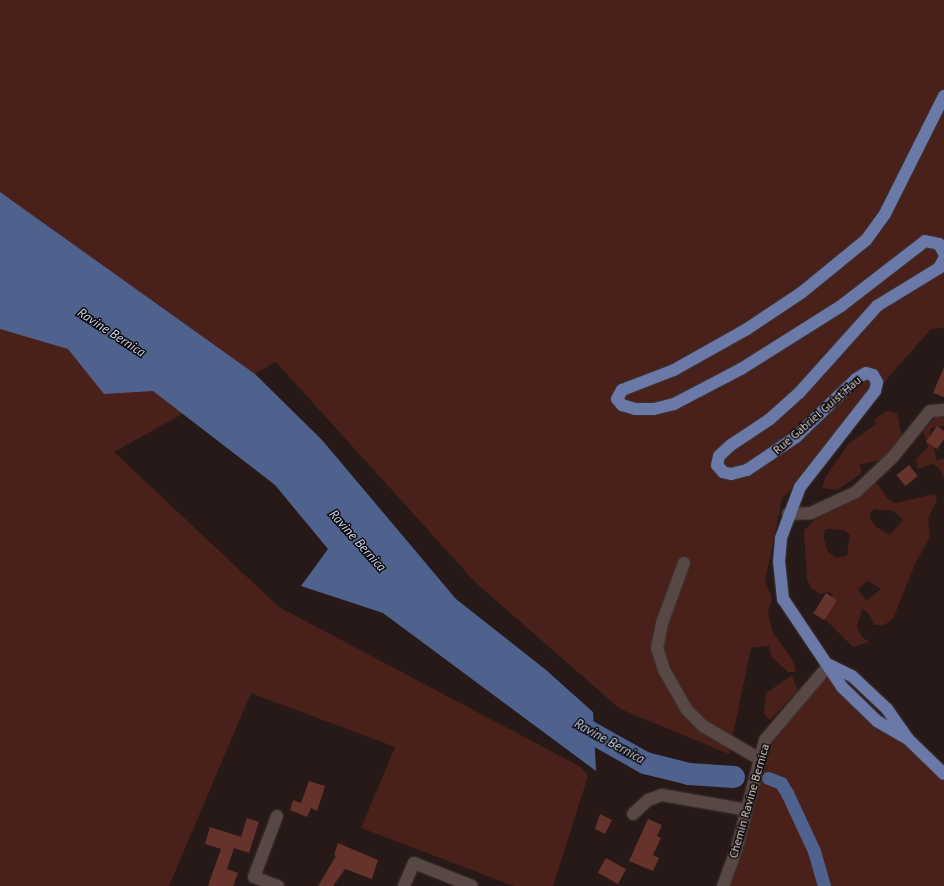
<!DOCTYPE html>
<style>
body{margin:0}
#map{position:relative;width:944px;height:886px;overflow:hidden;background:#271917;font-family:"PT Sans",sans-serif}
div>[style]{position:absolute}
.green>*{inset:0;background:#49201a}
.water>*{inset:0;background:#4e628d}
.canal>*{height:13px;margin:-6.5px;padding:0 6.5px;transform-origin:6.5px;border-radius:6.5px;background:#4e628d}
.river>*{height:22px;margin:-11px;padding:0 11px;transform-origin:11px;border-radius:11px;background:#4e628d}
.building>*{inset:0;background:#65332c;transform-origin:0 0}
.roads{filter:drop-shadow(0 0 1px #3d3332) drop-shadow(0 0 1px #3d3332)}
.minor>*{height:12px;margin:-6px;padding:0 6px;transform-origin:6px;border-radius:6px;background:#574745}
.major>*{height:12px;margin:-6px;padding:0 6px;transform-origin:6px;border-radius:6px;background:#6a79a8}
span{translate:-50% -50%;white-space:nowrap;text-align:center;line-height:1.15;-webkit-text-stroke:3px #0b0606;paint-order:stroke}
.street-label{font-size:12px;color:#e1d7d6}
.water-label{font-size:13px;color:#cad8f4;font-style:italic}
</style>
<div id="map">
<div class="green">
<i style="clip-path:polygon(0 0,944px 0,944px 328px,931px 329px,782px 499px,765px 582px,772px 597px,768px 613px,772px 631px,794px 662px,796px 672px,788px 672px,771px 656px,769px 646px,751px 648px,729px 754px,620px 709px,475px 582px,276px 362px,114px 452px,279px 607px,581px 767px,588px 776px,553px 886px,514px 886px,361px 828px,395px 747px,251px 693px,169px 886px,0 886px)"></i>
<i style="clip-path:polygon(944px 408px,944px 426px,931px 428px,930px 434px,937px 461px,944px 458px,944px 479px,939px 468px,932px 464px,918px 469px,916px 459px,928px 447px,923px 430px)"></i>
<i style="clip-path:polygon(886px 411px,897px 413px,902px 436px,883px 460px,860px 464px,862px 473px,837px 490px,822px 488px,825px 478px,848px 444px,876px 424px,874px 420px)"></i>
<i style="clip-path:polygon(evenodd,871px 474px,888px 499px,895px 503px,935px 494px,937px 500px,928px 519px,930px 537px,915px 564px,893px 619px,884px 625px,874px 625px,869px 614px,862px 609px,857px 627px,862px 637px,869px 642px,853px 647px,825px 619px,823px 613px,833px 594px,828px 592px,820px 594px,811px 588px,807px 579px,804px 531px,825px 508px,871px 474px,875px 509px,894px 511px,903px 520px,890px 535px,876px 527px,870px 518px,870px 512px,875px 509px,871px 474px,826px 529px,844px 530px,850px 535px,847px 555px,837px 558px,828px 552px,823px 536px,826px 529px,871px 474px,868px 581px,881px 589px,866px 601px,858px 589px,868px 581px)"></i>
<i style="clip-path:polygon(830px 667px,944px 781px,944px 886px,723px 886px,758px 758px)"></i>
<i style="clip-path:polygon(792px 675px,798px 691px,770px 720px,764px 714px,766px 693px)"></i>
</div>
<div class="water">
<i style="clip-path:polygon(0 192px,255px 374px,322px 440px,456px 599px,546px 670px,593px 712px,596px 771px,383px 613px,301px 586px,328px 549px,275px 485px,153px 391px,104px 394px,68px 349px,0 329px)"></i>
</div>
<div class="canal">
<i style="left:768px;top:778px;width:14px;rotate:21deg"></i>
<i style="left:781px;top:783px;width:12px;rotate:59deg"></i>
<i style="left:787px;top:793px;width:64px;rotate:65deg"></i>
<i style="left:814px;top:851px;width:36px;rotate:74deg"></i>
</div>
<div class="river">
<i style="left:567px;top:719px;width:90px;rotate:29.4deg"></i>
<i style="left:645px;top:763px;width:45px;rotate:14deg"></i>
<i style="left:689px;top:774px;width:45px;rotate:3.8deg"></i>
</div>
<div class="building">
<i style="clip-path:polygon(944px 367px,944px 397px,933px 393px)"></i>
<i style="clip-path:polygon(937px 426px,944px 431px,944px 439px,937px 449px,926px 442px)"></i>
<i style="left:909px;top:465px;width:14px;height:16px;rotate:51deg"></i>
<i style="left:826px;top:593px;width:13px;height:24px;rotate:32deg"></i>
<i style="clip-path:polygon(309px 781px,325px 786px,317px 811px,311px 808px,307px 817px,290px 810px,293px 800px,301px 803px)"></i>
<i style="clip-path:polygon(600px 814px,612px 820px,605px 834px,595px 829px)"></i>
<i style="clip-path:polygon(247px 818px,259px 822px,249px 853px,234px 848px,227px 869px,238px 873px,233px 886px,208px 886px,221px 849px,205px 844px,210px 827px,241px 837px)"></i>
<i style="clip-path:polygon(648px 819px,662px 825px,657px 836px,661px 838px,653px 855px,659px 858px,653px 871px,629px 861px)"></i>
<i style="clip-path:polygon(338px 843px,378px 860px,372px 879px,345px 869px,333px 886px,318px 886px,336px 856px,334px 855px)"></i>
<i style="left:606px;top:858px;width:23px;height:17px;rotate:29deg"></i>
</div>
<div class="roads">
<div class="minor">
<i style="left:788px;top:514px;width:23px;rotate:-2deg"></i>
<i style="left:811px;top:513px;width:50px;rotate:-25deg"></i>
<i style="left:856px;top:492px;width:50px;rotate:-43.4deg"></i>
<i style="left:892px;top:458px;width:60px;rotate:-51deg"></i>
<i style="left:930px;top:411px;width:13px;rotate:-4deg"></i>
<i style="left:684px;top:563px;width:64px;rotate:110.1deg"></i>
<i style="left:662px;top:623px;width:25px;rotate:101deg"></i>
<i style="left:657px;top:648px;width:23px;rotate:72deg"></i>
<i style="left:664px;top:670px;width:46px;rotate:60.1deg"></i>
<i style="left:687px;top:710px;width:23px;rotate:45deg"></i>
<i style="left:703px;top:726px;width:64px;rotate:30.2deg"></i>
<i style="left:633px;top:814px;width:21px;rotate:-43deg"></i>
<i style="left:648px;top:800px;width:15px;rotate:-20deg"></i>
<i style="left:662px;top:795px;width:86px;rotate:10deg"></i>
<i style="left:277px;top:816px;width:65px;rotate:110.7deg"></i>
<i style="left:254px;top:877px;width:26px;rotate:21deg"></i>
<i style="left:404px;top:886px;width:25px;rotate:-67deg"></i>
<i style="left:414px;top:863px;width:62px;rotate:21.6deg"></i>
<i style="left:723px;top:886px;width:37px;rotate:-70deg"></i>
<i style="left:736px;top:851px;width:115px;rotate:-75.4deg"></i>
<i style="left:765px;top:740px;width:99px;rotate:-49.5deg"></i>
</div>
<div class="major">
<i style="left:944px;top:96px;width:132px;rotate:116.6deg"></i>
<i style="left:885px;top:214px;width:32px;rotate:126deg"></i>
<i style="left:866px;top:240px;width:84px;rotate:140.8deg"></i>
<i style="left:801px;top:293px;width:65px;rotate:146.3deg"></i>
<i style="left:747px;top:329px;width:84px;rotate:150.7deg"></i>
<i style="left:674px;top:370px;width:56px;rotate:159deg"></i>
<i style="left:622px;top:390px;width:10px;rotate:119deg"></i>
<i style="left:617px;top:399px;width:8px;rotate:50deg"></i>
<i style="left:622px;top:405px;width:14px;rotate:17deg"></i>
<i style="left:635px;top:409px;width:19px"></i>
<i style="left:654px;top:409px;width:21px;rotate:-14deg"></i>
<i style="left:674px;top:404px;width:76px;rotate:-27.6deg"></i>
<i style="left:741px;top:369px;width:118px;rotate:-32.2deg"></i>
<i style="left:841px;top:306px;width:106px;rotate:-37.7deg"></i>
<i style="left:925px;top:241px;width:14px;rotate:12deg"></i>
<i style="left:939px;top:244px;width:10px;rotate:61deg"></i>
<i style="left:829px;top:665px;width:25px;rotate:26deg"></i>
<i style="left:852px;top:676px;width:48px;rotate:43.3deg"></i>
<i style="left:887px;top:709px;width:37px;rotate:55deg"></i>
<i style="left:908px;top:739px;width:50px;rotate:44.2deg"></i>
<i style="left:908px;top:739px;width:36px;rotate:-150deg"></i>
<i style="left:877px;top:721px;width:49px;rotate:-135.8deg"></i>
<i style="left:842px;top:687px;width:106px;rotate:-123.8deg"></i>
<i style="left:783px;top:599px;width:37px;rotate:-96deg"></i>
<i style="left:779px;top:562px;width:24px;rotate:-85deg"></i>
<i style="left:781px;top:538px;width:54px;rotate:-69.6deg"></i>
<i style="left:800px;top:487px;width:122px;rotate:-52deg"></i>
<i style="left:875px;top:391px;width:9px;rotate:-77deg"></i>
<i style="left:877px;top:382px;width:8px;rotate:-120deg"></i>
<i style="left:873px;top:375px;width:7px;rotate:-164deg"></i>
<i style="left:866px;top:373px;width:12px;rotate:149deg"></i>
<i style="left:856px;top:379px;width:83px;rotate:136deg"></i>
<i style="left:796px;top:437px;width:59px;rotate:146deg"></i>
<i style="left:747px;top:470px;width:16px;rotate:166deg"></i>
<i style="left:731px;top:474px;width:8px;rotate:-166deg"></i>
<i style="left:723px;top:472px;width:9px;rotate:-131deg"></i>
<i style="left:717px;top:465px;width:9px;rotate:-77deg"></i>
<i style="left:719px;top:456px;width:16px;rotate:-43deg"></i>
<i style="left:731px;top:445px;width:47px;rotate:-33.7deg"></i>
<i style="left:770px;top:419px;width:39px;rotate:-42deg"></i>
<i style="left:799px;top:393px;width:117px;rotate:-48.1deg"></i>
<i style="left:877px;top:306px;width:73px;rotate:-31.5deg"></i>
<i style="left:939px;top:268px;width:10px;rotate:-61deg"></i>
</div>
</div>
<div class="street-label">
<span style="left:817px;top:415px;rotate:-41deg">Rue Gabriel Guist'Hau</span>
<span style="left:749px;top:801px;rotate:-74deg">Chemin Ravine Bernica</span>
</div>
<div class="water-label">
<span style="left:111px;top:333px;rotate:33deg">Ravine Bernica</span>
<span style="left:357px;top:541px;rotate:48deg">Ravine Bernica</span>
<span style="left:609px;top:742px;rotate:29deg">Ravine Bernica</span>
</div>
</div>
